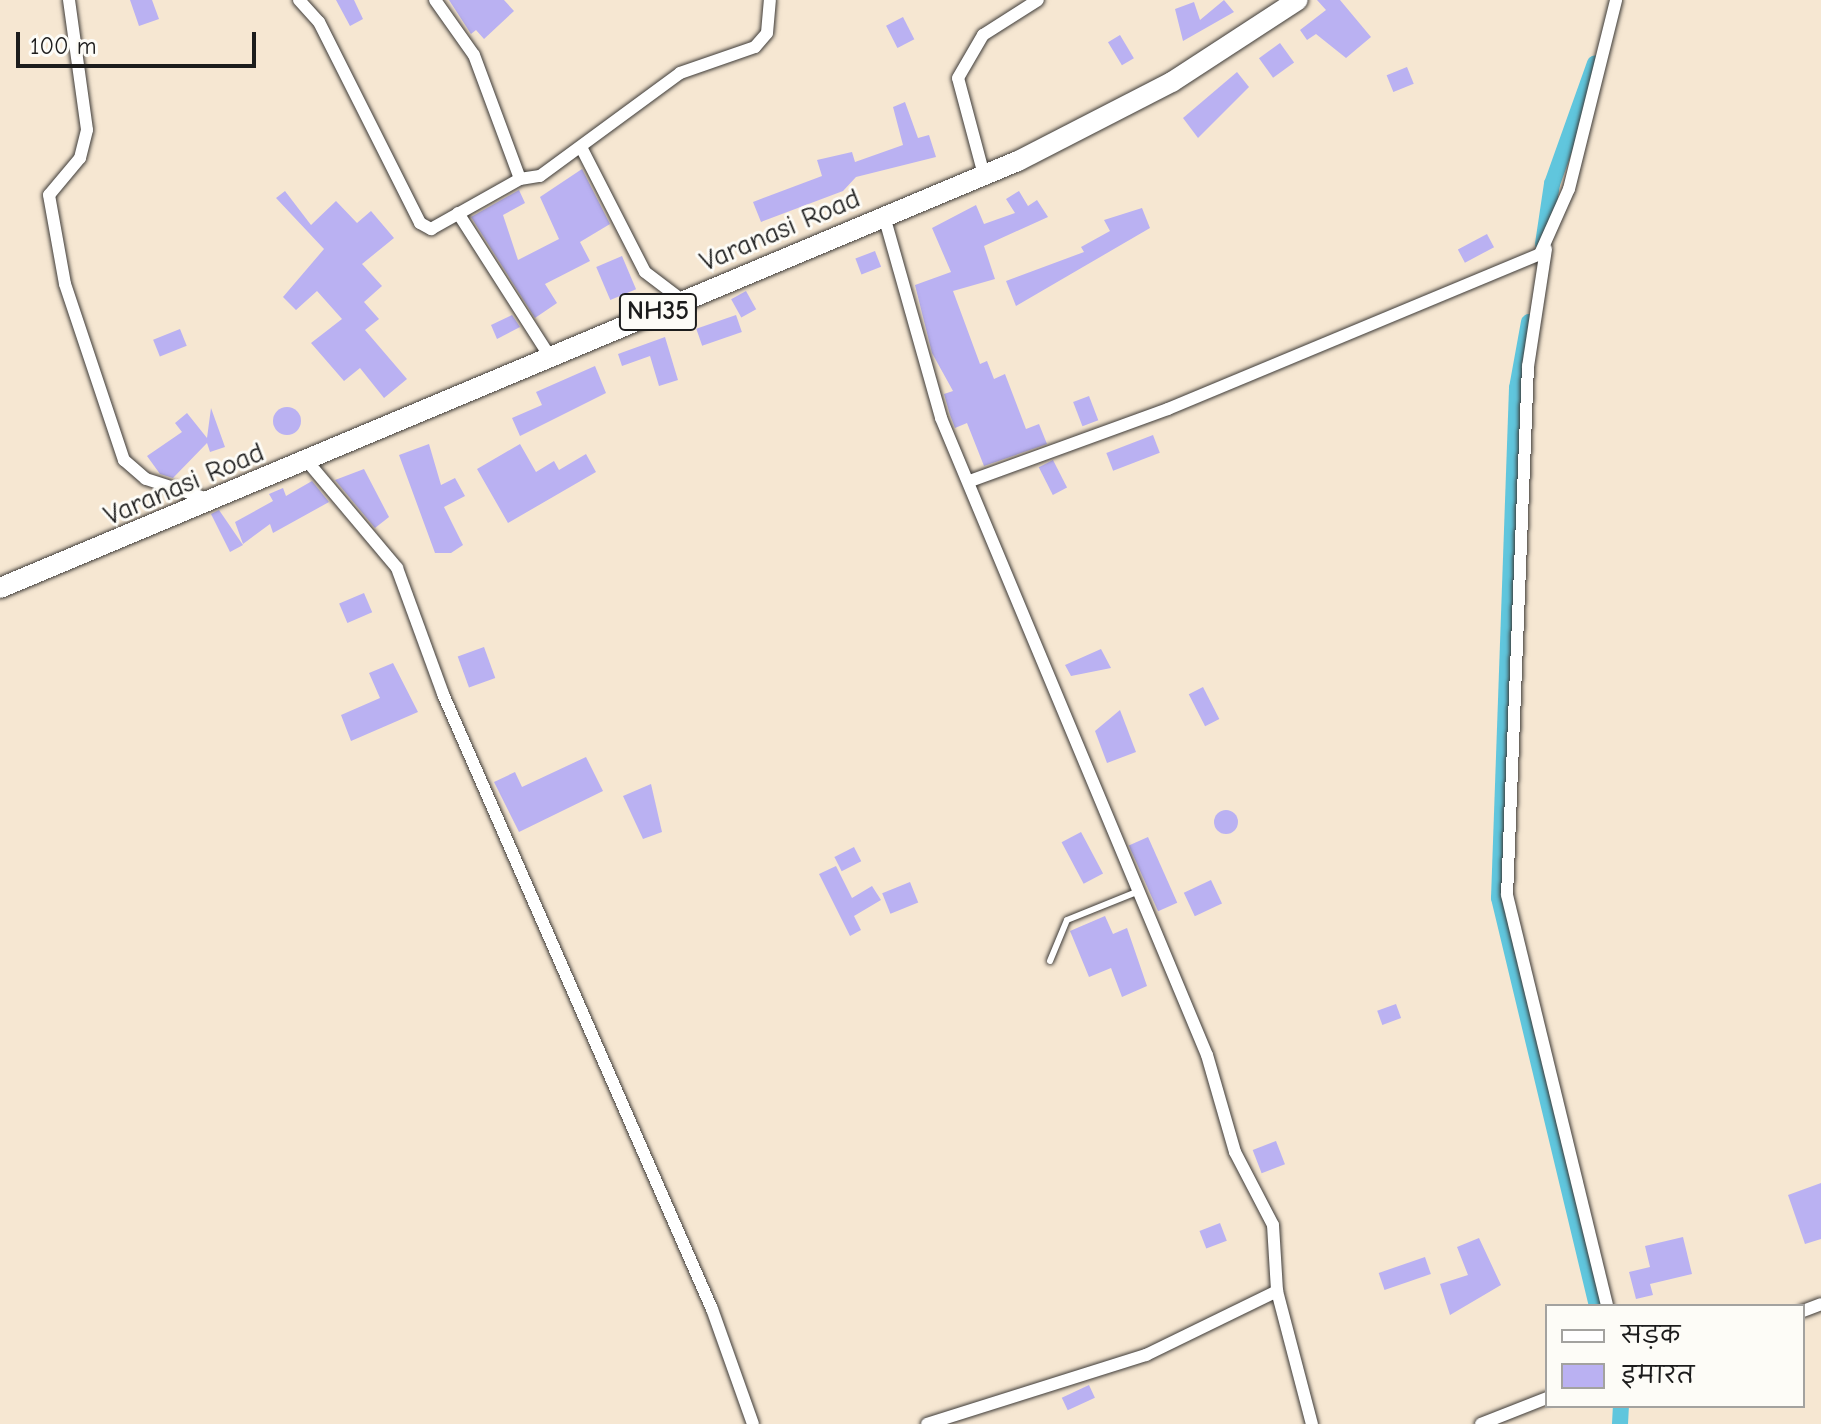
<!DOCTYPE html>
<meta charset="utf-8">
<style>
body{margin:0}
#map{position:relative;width:1821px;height:1424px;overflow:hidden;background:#f6e7d2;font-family:"Comic Neue","Playpen Sans Deva",sans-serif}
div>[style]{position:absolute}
.canal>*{height:16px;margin:-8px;padding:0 8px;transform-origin:8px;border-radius:8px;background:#60c6dd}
.building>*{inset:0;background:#bab1f2;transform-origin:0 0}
.round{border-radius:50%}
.roads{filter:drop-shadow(0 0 2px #3d3a37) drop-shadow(0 0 2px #3d3a37)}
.service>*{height:6px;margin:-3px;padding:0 3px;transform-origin:3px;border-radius:3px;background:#fff}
.minor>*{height:12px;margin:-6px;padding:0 6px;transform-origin:6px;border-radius:6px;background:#fff}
.trunk>*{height:20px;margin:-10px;padding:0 10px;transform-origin:10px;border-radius:10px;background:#fff}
span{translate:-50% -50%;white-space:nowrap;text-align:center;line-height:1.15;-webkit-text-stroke:6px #fdfcf7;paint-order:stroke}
.shield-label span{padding:2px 6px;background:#fdfcf7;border:2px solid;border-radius:6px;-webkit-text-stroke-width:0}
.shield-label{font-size:26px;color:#1c1c1c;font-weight:700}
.street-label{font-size:28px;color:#1c1c1c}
.legend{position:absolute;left:1545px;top:1304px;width:260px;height:104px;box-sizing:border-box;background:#fdfcf7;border:2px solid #a3a29f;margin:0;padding:10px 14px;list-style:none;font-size:24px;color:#1c1c1c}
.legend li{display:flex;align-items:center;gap:16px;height:40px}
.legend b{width:40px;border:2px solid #a3a29f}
.scale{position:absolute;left:16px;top:32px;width:240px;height:36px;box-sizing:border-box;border:4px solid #1c1c1c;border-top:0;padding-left:10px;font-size:24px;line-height:28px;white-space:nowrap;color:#1c1c1c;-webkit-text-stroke:6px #fdfcf7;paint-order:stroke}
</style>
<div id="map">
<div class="canal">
<i style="left:1543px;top:244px;width:61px;rotate:-81.5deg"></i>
<i style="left:1552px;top:184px;width:128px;rotate:-70.4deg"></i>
<i style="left:1529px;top:322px;width:67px;rotate:100.3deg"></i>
<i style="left:1517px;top:388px;width:510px;rotate:92.02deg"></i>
<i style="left:1499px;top:898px;width:420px;rotate:76.5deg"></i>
<i style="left:1620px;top:1424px;width:18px;rotate:-87deg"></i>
</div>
<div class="building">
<i style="clip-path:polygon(130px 0,152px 0,159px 19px,139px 26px)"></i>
<i style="clip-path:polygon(336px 0,354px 0,363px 19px,350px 26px)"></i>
<i style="clip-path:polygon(449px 0,504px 0,514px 11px,484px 39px,476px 30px,471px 34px)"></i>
<i style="clip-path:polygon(1224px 0,1234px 12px,1183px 41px,1175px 9px,1194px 2px,1200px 20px)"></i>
<i style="clip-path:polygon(1317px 0,1340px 0,1371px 37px,1346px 58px,1316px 34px,1307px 40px,1300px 30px,1326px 10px)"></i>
<i style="left:903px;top:17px;width:25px;height:19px;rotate:63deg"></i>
<i style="left:1120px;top:35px;width:27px;height:14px;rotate:59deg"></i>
<i style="left:1280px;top:43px;width:24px;height:26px;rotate:54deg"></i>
<i style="left:1407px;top:67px;width:18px;height:22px;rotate:68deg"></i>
<i style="clip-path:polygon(1237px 72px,1249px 87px,1198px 138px,1183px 118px)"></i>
<i style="clip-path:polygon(905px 102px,918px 138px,929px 135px,936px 157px,856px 177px,843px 191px,761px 222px,753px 202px,822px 176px,817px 160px,852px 152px,855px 162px,903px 145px,893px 107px)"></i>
<i style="clip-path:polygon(582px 169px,610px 224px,580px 242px,590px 261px,545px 284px,557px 303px,535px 318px,471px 217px,519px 190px,525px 203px,503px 215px,518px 260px,559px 239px,540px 197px)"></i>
<i style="clip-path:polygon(285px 191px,311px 225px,336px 201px,357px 223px,371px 211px,394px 238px,362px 264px,382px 286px,364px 302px,379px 319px,365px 330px,407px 379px,384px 398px,360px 368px,344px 381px,311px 343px,342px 319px,317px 291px,296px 310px,283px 297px,324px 249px,276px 198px)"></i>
<i style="clip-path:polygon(1019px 191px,1028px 206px,1037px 200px,1048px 217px,984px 246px,995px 279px,953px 291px,980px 364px,987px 361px,994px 379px,1005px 374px,1026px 429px,1039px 424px,1047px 444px,984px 466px,967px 423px,955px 428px,950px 415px,944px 394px,953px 391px,932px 353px,915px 285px,951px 272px,932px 228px,976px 205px,984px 224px,1015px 213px,1006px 199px)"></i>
<i style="clip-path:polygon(1142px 208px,1150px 228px,1016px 306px,1006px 281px,1084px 252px,1081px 247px,1110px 231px,1104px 220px)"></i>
<i style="left:1487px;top:234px;width:15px;height:33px;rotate:62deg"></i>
<i style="left:875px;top:251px;width:17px;height:21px;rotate:69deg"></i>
<i style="left:622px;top:256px;width:36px;height:28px;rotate:67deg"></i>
<i style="left:746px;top:291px;width:21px;height:17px;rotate:61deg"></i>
<i style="clip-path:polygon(512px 315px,520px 327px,497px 339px,491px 325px)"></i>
<i style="left:736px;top:315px;width:18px;height:42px;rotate:71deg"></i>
<i style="left:180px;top:329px;width:18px;height:29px;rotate:68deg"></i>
<i style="clip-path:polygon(665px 337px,678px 380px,659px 386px,650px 356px,622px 366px,618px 354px)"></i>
<i style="clip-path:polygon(595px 366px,606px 393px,520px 436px,512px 418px,542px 405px,536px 392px)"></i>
<i style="left:1089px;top:396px;width:26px;height:17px;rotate:69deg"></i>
<i class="round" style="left:273px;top:407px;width:28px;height:28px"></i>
<i style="clip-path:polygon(211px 408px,225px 447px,210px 452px,207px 443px,173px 478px,160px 474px,147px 456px,182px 432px,175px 423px,187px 413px,207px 438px)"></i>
<i style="left:1153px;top:435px;width:19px;height:50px;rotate:69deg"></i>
<i style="clip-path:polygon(429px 444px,441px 485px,455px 478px,465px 496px,444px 507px,463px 545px,451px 553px,435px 553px,399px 455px)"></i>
<i style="clip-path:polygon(520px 444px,536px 472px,554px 461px,559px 470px,586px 454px,596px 472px,508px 523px,477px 469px)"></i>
<i style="left:1053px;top:460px;width:31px;height:16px;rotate:63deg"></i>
<i style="clip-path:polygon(364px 469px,389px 517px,375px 528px,335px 480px)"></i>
<i style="clip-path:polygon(312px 481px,329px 502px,273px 533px,270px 524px,243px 544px,235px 522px,273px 501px,269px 494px,283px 488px,286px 496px)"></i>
<i style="clip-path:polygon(219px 510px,243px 545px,230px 552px,211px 514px)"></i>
<i style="left:364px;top:593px;width:21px;height:27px;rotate:67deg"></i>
<i style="left:484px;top:647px;width:33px;height:28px;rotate:70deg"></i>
<i style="clip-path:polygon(1101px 649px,1111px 668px,1071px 676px,1065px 665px)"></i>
<i style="clip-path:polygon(393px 663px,418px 712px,351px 741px,341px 715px,380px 698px,369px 673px)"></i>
<i style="left:1203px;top:687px;width:36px;height:16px;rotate:63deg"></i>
<i style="clip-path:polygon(1120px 710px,1136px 752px,1107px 763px,1095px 731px)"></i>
<i style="clip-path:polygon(586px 757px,603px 791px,519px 832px,494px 782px,515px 772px,522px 787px)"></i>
<i style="clip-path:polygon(651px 784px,662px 832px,643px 839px,623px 796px)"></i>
<i class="round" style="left:1214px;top:810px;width:24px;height:24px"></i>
<i style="left:1081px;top:832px;width:47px;height:22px;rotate:62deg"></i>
<i style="left:1148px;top:837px;width:72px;height:21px;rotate:66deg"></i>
<i style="left:854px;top:847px;width:16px;height:22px;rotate:63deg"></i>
<i style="clip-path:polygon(836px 866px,852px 898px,872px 886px,881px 900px,854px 916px,861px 930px,850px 936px,819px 874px)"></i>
<i style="left:1211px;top:880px;width:26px;height:30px;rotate:65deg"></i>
<i style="left:910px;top:882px;width:22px;height:30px;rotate:68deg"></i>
<i style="clip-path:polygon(1105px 916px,1113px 934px,1127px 928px,1147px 986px,1122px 997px,1111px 968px,1089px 977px,1070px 931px)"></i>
<i style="left:1396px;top:1004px;width:15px;height:20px;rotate:70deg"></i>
<i style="left:1276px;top:1141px;width:25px;height:25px;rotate:69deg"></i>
<i style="clip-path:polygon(1821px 1183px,1821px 1239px,1805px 1244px,1788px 1195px)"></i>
<i style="left:1220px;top:1223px;width:19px;height:22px;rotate:69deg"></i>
<i style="clip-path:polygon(1683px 1237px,1692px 1274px,1650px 1284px,1653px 1295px,1636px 1299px,1629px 1272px,1650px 1267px,1645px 1246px)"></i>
<i style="clip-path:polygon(1479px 1238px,1501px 1285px,1450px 1315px,1440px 1284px,1468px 1275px,1457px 1247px)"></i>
<i style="left:1425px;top:1257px;width:18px;height:49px;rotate:71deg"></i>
<i style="left:1089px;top:1385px;width:14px;height:30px;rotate:65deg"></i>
</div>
<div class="roads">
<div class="service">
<i style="left:1050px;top:961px;width:44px;rotate:-67.5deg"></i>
<i style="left:1067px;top:920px;width:78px;rotate:-21.9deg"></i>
</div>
<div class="minor">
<i style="left:69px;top:0;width:131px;rotate:82.1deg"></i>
<i style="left:87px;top:130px;width:29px;rotate:104deg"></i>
<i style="left:80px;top:158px;width:48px;rotate:130deg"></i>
<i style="left:49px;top:195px;width:90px;rotate:79.8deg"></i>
<i style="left:65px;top:284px;width:186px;rotate:71.5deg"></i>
<i style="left:124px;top:460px;width:29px;rotate:41deg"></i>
<i style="left:146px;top:479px;width:68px;rotate:17.9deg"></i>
<i style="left:299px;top:0;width:30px;rotate:48deg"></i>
<i style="left:319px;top:22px;width:225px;rotate:63.3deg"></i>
<i style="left:420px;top:223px;width:13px;rotate:29deg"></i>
<i style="left:431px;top:229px;width:102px;rotate:-29.3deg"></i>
<i style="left:520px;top:179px;width:20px;rotate:-9deg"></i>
<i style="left:540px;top:176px;width:174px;rotate:-36.3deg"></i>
<i style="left:680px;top:73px;width:79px;rotate:-19.1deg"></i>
<i style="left:755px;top:47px;width:18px;rotate:-49deg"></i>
<i style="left:767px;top:33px;width:33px;rotate:-85deg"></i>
<i style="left:435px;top:0;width:67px;rotate:54.7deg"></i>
<i style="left:474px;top:55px;width:132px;rotate:69.6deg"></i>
<i style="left:582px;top:149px;width:138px;rotate:62.9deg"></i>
<i style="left:645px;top:272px;width:48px;rotate:37.3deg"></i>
<i style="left:984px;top:175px;width:100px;rotate:-105deg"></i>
<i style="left:958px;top:78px;width:50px;rotate:-59.8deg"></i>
<i style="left:983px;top:35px;width:65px;rotate:-32.5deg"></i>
<i style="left:458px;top:213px;width:171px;rotate:57.4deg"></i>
<i style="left:884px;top:216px;width:210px;rotate:74.2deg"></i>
<i style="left:941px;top:418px;width:690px;rotate:67.34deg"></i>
<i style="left:1207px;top:1055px;width:101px;rotate:73.9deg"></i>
<i style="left:1235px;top:1152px;width:82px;rotate:62.5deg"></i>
<i style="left:1273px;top:1225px;width:66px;rotate:86.5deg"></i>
<i style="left:1277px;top:1291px;width:138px;rotate:75.3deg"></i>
<i style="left:1546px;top:249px;width:118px;rotate:98.7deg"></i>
<i style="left:1528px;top:366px;width:529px;rotate:92.27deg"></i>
<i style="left:1507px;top:895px;width:423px;rotate:76.3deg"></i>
<i style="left:307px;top:461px;width:140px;rotate:49.9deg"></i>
<i style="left:397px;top:568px;width:134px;rotate:69.9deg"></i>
<i style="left:443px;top:694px;width:671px;rotate:66.38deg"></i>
<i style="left:712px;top:1309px;width:122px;rotate:70.4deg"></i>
<i style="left:970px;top:481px;width:211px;rotate:-20deg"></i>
<i style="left:1168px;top:409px;width:403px;rotate:-22.6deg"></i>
<i style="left:1540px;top:254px;width:71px;rotate:-66deg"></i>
<i style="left:1569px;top:189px;width:195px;rotate:-76deg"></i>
<i style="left:1803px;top:1311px;width:19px;rotate:-21deg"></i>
<i style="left:927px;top:1424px;width:230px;rotate:-17.5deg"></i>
<i style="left:1146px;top:1355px;width:146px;rotate:-26deg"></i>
<i style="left:1481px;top:1424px;width:71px;rotate:-21.5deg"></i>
</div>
<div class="trunk">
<i style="left:0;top:588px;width:1104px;rotate:-22.76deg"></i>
<i style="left:1018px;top:161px;width:173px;rotate:-27.2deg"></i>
<i style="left:1172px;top:82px;width:150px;rotate:-33.1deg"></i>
</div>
</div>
<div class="shield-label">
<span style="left:658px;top:312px">NH35</span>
</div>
<div class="street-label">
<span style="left:780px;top:230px;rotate:-23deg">Varanasi Road</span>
<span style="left:184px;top:484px;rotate:-23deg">Varanasi Road</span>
</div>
<ul class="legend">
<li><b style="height:10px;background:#fff"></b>सड़क</li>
<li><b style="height:22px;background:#bab1f2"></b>इमारत</li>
</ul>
<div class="scale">100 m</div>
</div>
